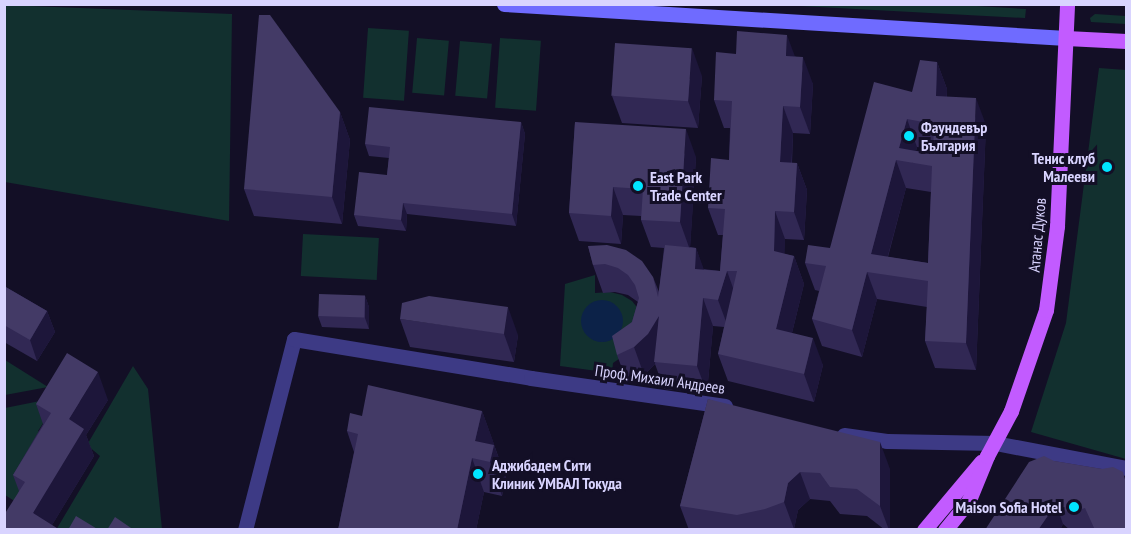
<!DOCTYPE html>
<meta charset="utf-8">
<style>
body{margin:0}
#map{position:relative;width:1131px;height:534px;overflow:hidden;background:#130f26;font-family:"PT Sans Narrow",sans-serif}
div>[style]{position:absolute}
.green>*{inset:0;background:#12302f;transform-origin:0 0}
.water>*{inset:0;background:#0c2248}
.round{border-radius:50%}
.street>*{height:15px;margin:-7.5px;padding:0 7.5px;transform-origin:7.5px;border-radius:7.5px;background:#3d3a85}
.secondary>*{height:15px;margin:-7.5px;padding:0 7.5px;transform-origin:7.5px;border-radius:7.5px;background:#6f6bff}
.primary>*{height:15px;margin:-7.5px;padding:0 7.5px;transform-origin:7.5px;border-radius:7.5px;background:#c25bff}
.wall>*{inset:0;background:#312854}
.shaded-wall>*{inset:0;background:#1d163a}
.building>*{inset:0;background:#433a66;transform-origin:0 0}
.dots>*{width:16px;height:16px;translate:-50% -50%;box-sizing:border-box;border:3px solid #130f26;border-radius:50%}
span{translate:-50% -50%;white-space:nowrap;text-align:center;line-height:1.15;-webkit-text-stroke:6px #130f26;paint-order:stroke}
.poi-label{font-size:16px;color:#d9d4ff;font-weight:700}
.left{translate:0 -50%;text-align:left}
.right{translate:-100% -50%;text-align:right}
.street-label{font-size:16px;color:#d9d4ff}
.frame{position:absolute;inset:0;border:6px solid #d9d4ff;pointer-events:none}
</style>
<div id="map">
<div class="green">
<i style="clip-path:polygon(944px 4px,1026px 9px,1025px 18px,782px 5px)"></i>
<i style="clip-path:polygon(4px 5px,232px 14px,229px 221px,5px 182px)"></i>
<i style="clip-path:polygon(1095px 14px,1126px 16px,1126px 24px,1091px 22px,1090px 18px)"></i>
<i style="left:368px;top:28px;width:41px;height:70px;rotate:4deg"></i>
<i style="left:417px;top:38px;width:32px;height:55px;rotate:5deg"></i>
<i style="left:500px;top:38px;width:41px;height:70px;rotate:4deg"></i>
<i style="left:460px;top:41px;width:32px;height:55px;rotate:5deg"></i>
<i style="clip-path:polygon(1099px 68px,1126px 70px,1126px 459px,1031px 432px,1066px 323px)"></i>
<i style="left:303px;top:234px;width:76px;height:42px;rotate:3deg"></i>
<i style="clip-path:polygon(595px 275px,595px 293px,610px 292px,622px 295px,632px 301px,640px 311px,629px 352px,613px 363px,612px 373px,560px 366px,565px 284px)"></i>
<i style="clip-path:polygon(5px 360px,48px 387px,5px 395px)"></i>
<i style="clip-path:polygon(133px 366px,148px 389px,162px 529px,56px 530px,100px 456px,87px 445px)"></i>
<i style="clip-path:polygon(60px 397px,38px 431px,53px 442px,16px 502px,5px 495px,5px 408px)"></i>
</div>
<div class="water">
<i class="round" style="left:581px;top:300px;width:42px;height:42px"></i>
</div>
<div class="street">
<i style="left:844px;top:435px;width:43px;rotate:7.9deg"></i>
<i style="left:887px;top:441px;width:108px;rotate:1.1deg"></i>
<i style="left:995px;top:443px;width:133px;rotate:10.8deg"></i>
<i style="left:245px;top:530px;width:197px;rotate:-75.6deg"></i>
<i style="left:294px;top:339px;width:240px;rotate:9.3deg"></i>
<i style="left:531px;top:378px;width:196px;rotate:8.2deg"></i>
</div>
<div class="secondary">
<i style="left:504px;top:4px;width:563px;rotate:3.46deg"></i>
</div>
<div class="primary">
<i style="left:1066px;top:38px;width:60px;rotate:2.9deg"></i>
<i style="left:924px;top:530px;width:89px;rotate:-50deg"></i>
<i style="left:945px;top:530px;width:38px;rotate:-51deg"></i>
<i style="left:969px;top:500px;width:48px;rotate:-67.8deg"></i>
<i style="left:987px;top:456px;width:51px;rotate:-61.9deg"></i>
<i style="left:1011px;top:411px;width:107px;rotate:-70.9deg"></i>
<i style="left:1046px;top:310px;width:85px;rotate:-82.5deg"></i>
<i style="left:1057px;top:226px;width:222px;rotate:-87.4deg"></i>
</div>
<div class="wall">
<i style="clip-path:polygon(795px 56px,813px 84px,810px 134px,793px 133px,792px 163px,797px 163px,807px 190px,804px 240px,785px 239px,784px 254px,794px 256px,804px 284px,792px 333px,823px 365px,814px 402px,728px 381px,718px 354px,724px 327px,713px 326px,707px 393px,664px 389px,655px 364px,644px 375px,627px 382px,617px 355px,632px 322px,638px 302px,628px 295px,615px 292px,603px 293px,593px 265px,588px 246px,653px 277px,659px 292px,664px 248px,651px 247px,641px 220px,641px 216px,623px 215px,621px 244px,579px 241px,569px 213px,575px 122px,696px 157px,690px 247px,696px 248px,703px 269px,720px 271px,723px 235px,718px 235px,708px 208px,729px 160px,730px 128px,724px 128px,714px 100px)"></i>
<i style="clip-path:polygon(evenodd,937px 62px,947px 89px,947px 97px,986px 125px,976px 370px,935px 368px,925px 341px,927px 307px,877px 299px,862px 357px,822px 346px,812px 319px,819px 291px,815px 290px,805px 263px,830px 248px,912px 92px,937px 62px,917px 147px,933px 149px,933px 154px,916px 151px,917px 147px,937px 62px,906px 188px,931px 192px,928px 263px,888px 257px,906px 188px)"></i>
<i style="clip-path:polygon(702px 76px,698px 128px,622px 123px,612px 96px)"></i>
<i style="clip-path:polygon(340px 112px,350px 140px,342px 224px,254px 216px,244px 189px)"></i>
<i style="clip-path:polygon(521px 122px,525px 134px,516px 226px,407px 214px,406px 231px,358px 226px,354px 215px,387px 175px,389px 158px,369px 156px,365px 144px)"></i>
<i style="clip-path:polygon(4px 286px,47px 311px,55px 332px,37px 361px,4px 342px)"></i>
<i style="clip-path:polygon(365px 296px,369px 307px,369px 329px,322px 327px,318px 316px)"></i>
<i style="clip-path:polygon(400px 319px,518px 335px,514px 362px,410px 347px)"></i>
<i style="clip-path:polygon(708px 399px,890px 469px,890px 530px,885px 530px,867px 516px,840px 514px,830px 501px,810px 499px,798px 510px,794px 529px,689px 530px,680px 506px)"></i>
<i style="clip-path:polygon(108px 400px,86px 435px,94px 456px,52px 525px,4px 530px,19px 491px,13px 475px,43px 424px,36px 404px)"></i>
<i style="clip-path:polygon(482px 411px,506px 478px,502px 496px,484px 492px,476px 530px,338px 530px,354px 452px,347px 431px,362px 416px)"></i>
<i style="clip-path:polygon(1054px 461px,1102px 469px,1126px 530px,1070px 530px,1063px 524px,1060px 530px,985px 530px)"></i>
</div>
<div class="shaded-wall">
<i style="clip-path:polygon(787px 35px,797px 62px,786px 56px)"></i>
<i style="clip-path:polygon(692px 48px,702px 76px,698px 128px,688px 101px)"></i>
<i style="clip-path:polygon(803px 57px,813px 84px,810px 134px,800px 107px)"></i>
<i style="clip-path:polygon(937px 62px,947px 89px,946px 124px,936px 96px)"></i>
<i style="clip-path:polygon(976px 98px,986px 125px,976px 370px,966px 343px)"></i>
<i style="clip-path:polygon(783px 106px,793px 133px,790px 189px,780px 162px)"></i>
<i style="clip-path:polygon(340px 112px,350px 140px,342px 224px,332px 197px)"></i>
<i style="clip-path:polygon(907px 119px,917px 147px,913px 163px,899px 148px)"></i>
<i style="clip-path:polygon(521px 122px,525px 134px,516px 226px,512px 214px)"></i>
<i style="clip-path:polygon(686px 129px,696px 157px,690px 250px,680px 222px)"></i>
<i style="clip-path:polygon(896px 160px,906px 188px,883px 274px,871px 254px)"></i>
<i style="clip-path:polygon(797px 163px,807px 190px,804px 240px,794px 212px)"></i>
<i style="clip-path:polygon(613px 187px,623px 215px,621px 244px,611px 216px)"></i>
<i style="clip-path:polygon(403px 203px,407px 214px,406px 231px,401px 220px)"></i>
<i style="clip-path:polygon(775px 211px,785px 239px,784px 279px,774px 251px)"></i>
<i style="clip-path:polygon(696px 248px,706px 275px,695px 269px)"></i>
<i style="clip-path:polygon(794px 256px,804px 284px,786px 357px,776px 329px)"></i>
<i style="clip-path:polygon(727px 271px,737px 299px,728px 327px,718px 300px)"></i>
<i style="clip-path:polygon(867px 272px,877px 299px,862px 357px,852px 330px)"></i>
<i style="clip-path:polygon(365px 296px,369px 307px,369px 329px,365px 318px)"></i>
<i style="clip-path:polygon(703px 298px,713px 326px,707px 393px,697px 366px)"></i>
<i style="clip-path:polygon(508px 307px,518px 335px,514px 362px,504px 334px)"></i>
<i style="clip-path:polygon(47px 311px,55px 332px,37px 361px,30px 340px)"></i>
<i style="clip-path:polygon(659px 316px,655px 364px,644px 375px,634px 347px)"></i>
<i style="clip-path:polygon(813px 338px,823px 365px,814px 402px,804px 374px)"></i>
<i style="clip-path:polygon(98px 372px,108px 400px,86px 435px,94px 456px,49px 530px,33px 513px,69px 419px)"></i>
<i style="clip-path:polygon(482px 411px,494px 444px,490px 462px,475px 441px)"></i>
<i style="clip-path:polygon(880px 442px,890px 469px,890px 530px,889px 530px,880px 506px)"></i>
<i style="clip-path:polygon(494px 445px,506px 478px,502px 496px,490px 462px)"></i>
<i style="clip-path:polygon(472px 458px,484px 492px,476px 530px,457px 530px)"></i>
<i style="clip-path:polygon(800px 472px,810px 499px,798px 510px,794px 529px,784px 502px,788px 483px)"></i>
<i style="clip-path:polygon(1056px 504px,1063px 524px,1060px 530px,1038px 530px)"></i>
</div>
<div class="building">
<i style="clip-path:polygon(259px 15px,270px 15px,340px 112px,332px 197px,244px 189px)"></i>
<i style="clip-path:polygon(737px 31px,787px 35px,786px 56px,803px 57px,800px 107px,783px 106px,780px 162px,797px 163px,794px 212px,775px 211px,774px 251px,794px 256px,776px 329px,813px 338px,804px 374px,718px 354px,737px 271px,727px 271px,718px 300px,703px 298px,697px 366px,654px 362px,659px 316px,648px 334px,634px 347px,617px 355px,612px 336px,632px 322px,639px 298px,635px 285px,628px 275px,618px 268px,605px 264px,593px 265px,588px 246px,607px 245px,626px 250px,642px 261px,653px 277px,658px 297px,665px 245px,696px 248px,695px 269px,720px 271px,725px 209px,708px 208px,711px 158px,729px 160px,732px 101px,714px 100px,716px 52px,736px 54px)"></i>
<i style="left:615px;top:43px;width:77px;height:53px;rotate:4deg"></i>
<i style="clip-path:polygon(evenodd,920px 60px,937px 62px,936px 96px,976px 98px,966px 343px,925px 341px,928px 281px,867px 272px,852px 330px,812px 319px,826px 266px,805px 263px,808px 245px,830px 248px,874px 82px,912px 92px,920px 60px,907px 119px,934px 124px,933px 154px,899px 148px,907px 119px,920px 60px,896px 160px,932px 166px,928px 263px,871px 254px,896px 160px)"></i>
<i style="clip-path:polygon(369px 107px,521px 122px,512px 214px,403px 203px,401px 220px,354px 215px,359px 172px,387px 175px,390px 147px,365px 144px)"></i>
<i style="clip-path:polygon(575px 122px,686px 129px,680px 222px,641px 220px,643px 189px,613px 187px,611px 216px,569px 213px)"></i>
<i style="clip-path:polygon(4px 286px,47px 311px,30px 340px,4px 325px)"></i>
<i style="left:319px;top:294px;width:46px;height:22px;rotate:2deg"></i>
<i style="clip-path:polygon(429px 296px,508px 307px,504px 334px,400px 319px,402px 303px)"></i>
<i style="clip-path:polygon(67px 353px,98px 372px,69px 419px,84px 429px,33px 513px,60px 530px,4px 530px,4px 515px,25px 482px,13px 475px,51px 413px,36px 404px)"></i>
<i style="clip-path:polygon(368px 385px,482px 411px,475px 441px,494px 445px,490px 462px,472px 458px,457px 530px,338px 530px,358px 434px,347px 431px,350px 413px,362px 416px)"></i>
<i style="clip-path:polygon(708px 399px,880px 442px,880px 506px,857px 489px,830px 487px,820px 473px,800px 472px,788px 483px,784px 502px,765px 509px,737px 515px,680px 506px)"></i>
<i style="clip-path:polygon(1044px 456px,1054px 461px,1102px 469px,1113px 467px,1123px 472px,1126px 483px,1125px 489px,1126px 489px,1126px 530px,1095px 530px,1085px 508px,1069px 513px,1056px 504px,1038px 530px,985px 530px,1029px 462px)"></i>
<i style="clip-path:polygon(76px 516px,99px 530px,68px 530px)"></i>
<i style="clip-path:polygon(115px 517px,134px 530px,107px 530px)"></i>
</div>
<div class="dots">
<i style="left:909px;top:136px;background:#00e5ff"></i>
<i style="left:1107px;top:167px;background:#00e5ff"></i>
<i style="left:638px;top:186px;background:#00e5ff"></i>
<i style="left:478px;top:474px;background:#00e5ff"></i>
<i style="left:1074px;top:507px;background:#00e5ff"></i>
</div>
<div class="poi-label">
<span class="left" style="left:921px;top:136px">Фаундевър<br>България</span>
<span class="right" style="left:1095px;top:167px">Тенис клуб<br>Малееви</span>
<span class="left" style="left:650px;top:186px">East Park<br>Trade Center</span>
<span class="left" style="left:492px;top:474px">Аджибадем Сити<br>Клиник УМБАЛ Токуда</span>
<span class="right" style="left:1062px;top:507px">Maison Sofia Hotel</span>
</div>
<div class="street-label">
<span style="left:1037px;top:235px;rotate:-85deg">Атанас Дуков</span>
<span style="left:660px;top:379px;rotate:8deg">Проф. Михаил Андреев</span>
</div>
<div class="frame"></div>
</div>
